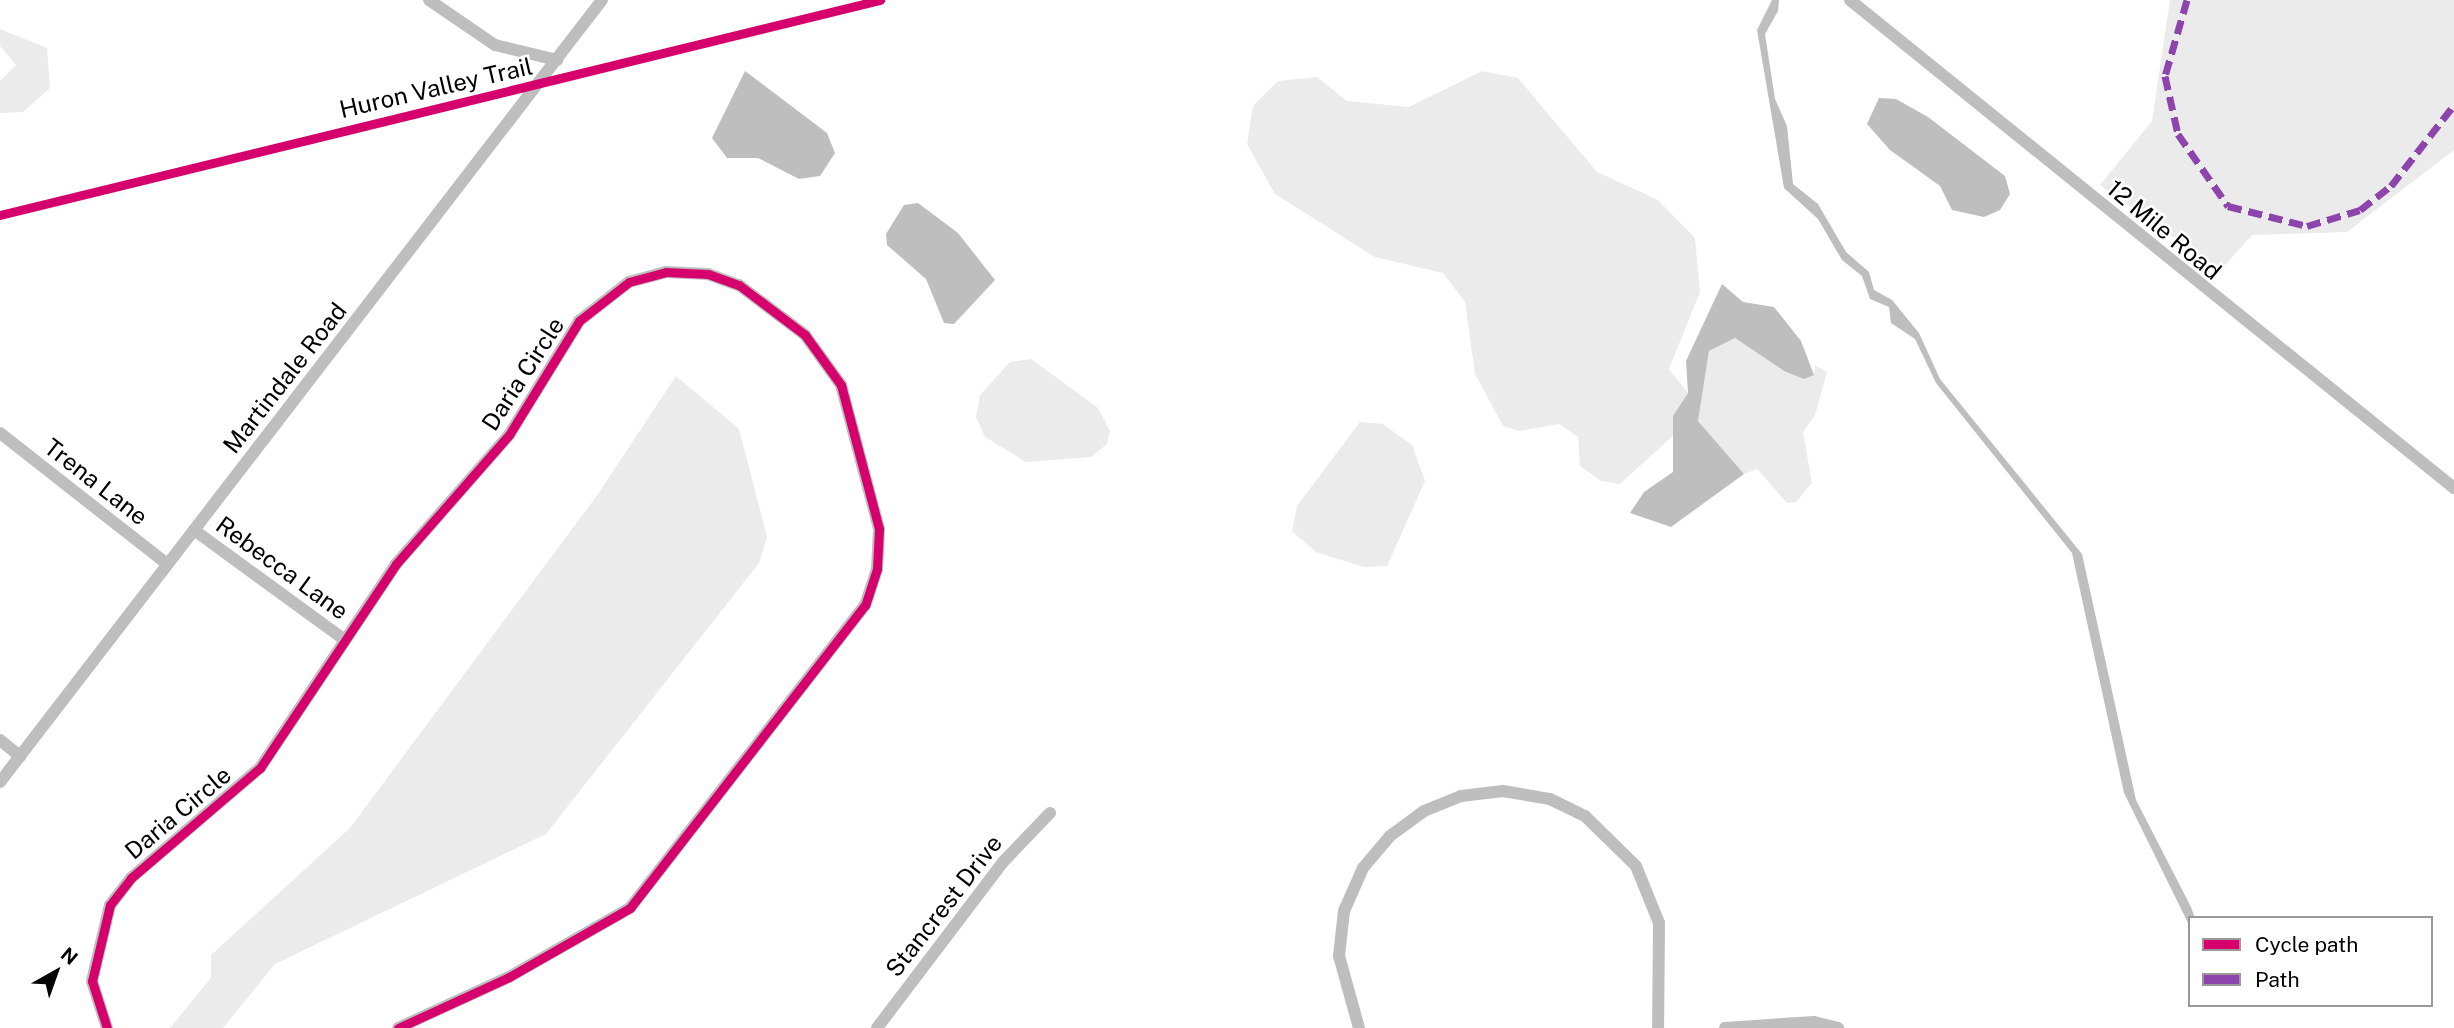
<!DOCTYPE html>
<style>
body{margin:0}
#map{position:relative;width:2454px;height:1028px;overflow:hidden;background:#fff;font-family:"Public Sans",sans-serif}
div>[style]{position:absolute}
.green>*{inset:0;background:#ebebeb}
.water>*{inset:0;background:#bebebe}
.minor>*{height:12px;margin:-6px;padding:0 6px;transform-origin:6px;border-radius:6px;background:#bebebe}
.quiet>*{height:7px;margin-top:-3.5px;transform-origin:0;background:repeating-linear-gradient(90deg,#8e44ad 0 14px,transparent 0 21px)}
.cycleway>*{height:9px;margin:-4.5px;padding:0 4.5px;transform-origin:4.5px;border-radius:4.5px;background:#d6006c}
span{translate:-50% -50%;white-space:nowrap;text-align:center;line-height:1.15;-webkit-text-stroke:5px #fff;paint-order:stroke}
.street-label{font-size:24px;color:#000}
.legend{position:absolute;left:2188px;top:916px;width:245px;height:91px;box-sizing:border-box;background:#fff;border:2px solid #999;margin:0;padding:9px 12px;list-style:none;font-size:21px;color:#000}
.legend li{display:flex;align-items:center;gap:14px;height:35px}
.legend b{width:35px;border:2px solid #999}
.north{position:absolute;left:21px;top:937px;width:70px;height:70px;-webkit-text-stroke:5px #fff;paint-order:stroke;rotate:40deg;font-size:19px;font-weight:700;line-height:28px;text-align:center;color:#000}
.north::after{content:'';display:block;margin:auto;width:24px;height:32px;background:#000;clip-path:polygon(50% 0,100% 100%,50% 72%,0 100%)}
</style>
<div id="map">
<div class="green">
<i style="clip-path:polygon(2170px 0,2454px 0,2454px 150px,2347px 232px,2252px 235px,2220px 271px,2100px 185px,2152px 121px)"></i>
<i style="clip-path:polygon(0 29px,47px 48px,50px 88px,23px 112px,0 113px,0 81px,16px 65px,0 46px)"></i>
<i style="clip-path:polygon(1482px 71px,1518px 78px,1597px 172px,1658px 200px,1695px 238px,1700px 292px,1669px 369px,1688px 393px,1674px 416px,1676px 433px,1620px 484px,1601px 481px,1580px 466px,1578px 437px,1559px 424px,1520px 431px,1503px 426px,1475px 374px,1465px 302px,1443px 273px,1375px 257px,1275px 194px,1247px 144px,1253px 106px,1278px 81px,1317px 77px,1347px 101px,1409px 107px)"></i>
<i style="clip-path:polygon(1735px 338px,1784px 371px,1814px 374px,1815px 365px,1827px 372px,1815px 415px,1803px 432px,1812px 483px,1796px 502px,1787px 503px,1757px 469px,1744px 474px,1698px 421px,1709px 351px)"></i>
<i style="clip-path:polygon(1031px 359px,1098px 408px,1110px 431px,1107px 444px,1091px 457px,1026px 462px,985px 437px,976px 417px,980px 395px,1010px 362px)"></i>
<i style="clip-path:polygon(676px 376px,739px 429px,767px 537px,759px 563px,546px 834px,275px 964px,223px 1028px,170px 1028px,211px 978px,211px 955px,350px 828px,598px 494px)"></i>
<i style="clip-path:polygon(1360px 422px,1383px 424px,1412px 445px,1425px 481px,1387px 566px,1364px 567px,1316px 552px,1292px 531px,1297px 506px)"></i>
</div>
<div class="water">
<i style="clip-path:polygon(1772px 0,1779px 0,1778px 11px,1765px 34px,1775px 99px,1787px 126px,1793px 184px,1818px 204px,1846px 252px,1869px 272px,1874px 290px,1892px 300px,1919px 333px,1940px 379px,2082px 554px,2136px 800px,2191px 907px,2195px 918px,2190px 927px,2124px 793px,2072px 553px,1936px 383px,1915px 339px,1891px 323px,1889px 307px,1870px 299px,1862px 276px,1842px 260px,1818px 219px,1784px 188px,1757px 30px)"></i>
<i style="clip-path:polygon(745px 71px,827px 133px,835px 153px,820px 176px,799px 179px,758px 158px,727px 158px,712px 138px)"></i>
<i style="clip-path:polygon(1879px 98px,1896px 99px,1928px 117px,2005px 176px,2010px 194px,2000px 210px,1984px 217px,1952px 210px,1940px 186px,1890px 150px,1867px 124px)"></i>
<i style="clip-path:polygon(918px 203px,958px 233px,995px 280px,954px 324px,944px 323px,926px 279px,887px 245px,886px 234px,904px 205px)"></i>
<i style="clip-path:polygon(1722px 284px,1743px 302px,1774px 307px,1801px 341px,1814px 375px,1804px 379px,1784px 371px,1735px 338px,1709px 351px,1698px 421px,1744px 474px,1671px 527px,1630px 513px,1644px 492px,1673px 472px,1673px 416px,1688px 393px,1686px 361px)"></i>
</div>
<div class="minor">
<i style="left:429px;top:0;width:80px;rotate:34.3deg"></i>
<i style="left:495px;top:45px;width:64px;rotate:13.6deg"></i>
<i style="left:1850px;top:0;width:777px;rotate:38.94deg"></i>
<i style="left:0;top:433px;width:212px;rotate:38.1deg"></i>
<i style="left:194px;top:530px;width:187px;rotate:36.1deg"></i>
<i style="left:0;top:740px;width:26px;rotate:39deg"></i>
<i style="left:0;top:782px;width:987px;rotate:-52.41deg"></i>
<i style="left:107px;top:1028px;width:49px;rotate:-107.7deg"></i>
<i style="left:92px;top:981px;width:78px;rotate:-76.7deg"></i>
<i style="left:110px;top:905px;width:34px;rotate:-52deg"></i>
<i style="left:131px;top:878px;width:170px;rotate:-40.5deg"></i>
<i style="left:260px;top:768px;width:245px;rotate:-56.3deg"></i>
<i style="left:396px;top:564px;width:171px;rotate:-48.8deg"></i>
<i style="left:509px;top:435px;width:134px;rotate:-58.4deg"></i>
<i style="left:579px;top:321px;width:63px;rotate:-38deg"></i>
<i style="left:629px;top:282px;width:38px;rotate:-15deg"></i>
<i style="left:666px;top:272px;width:42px;rotate:2.7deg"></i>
<i style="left:708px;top:274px;width:33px;rotate:20deg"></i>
<i style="left:739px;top:285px;width:83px;rotate:37.1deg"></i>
<i style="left:805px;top:335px;width:62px;rotate:54.2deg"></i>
<i style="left:841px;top:385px;width:149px;rotate:75.2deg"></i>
<i style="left:879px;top:529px;width:40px;rotate:92.9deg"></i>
<i style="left:877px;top:569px;width:38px;rotate:108deg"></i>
<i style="left:865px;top:605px;width:383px;rotate:127.8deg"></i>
<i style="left:630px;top:908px;width:139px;rotate:150.3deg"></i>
<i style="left:509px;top:977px;width:122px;rotate:155.3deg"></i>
<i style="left:877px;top:1028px;width:208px;rotate:-52.8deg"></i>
<i style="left:1003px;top:862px;width:68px;rotate:-46.2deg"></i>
<i style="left:1359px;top:1028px;width:75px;rotate:-105.5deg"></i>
<i style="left:1339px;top:956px;width:45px;rotate:-83.7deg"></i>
<i style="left:1344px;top:911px;width:47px;rotate:-66.2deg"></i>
<i style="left:1363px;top:868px;width:42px;rotate:-49.8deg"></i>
<i style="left:1390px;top:836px;width:42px;rotate:-36.3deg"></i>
<i style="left:1424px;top:811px;width:40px;rotate:-22deg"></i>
<i style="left:1461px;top:796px;width:42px;rotate:-6.8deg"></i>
<i style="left:1503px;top:791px;width:48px;rotate:9.7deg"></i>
<i style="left:1550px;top:799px;width:39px;rotate:26deg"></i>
<i style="left:1585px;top:816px;width:71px;rotate:44.4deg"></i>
<i style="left:1636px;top:866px;width:61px;rotate:68deg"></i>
<i style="left:1659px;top:923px;width:105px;rotate:90.5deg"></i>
<i style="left:1725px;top:1028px;width:89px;rotate:-3.9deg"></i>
<i style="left:1814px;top:1022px;width:25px;rotate:14deg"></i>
</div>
<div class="quiet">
<i style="left:2187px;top:0;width:79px;rotate:106.1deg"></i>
<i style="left:2165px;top:76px;width:59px;rotate:77.4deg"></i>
<i style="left:2178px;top:134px;width:88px;rotate:55.2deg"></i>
<i style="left:2228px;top:206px;width:81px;rotate:14.2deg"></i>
<i style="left:2307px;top:226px;width:55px;rotate:-16.8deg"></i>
<i style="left:2360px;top:210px;width:39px;rotate:-38deg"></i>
<i style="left:2391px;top:186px;width:103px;rotate:-52.1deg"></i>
</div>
<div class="cycleway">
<i style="left:0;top:215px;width:906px;rotate:-13.73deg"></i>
<i style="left:107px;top:1028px;width:49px;rotate:-107.7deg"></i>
<i style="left:92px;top:981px;width:78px;rotate:-76.7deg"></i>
<i style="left:110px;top:905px;width:34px;rotate:-52deg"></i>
<i style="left:131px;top:878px;width:170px;rotate:-40.5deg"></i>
<i style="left:260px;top:768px;width:245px;rotate:-56.3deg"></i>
<i style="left:396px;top:564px;width:171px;rotate:-48.8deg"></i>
<i style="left:509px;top:435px;width:134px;rotate:-58.4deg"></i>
<i style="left:579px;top:321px;width:63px;rotate:-38deg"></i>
<i style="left:629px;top:282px;width:38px;rotate:-15deg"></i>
<i style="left:666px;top:272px;width:42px;rotate:2.7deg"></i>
<i style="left:708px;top:274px;width:33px;rotate:20deg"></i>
<i style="left:739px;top:285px;width:83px;rotate:37.1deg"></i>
<i style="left:805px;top:335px;width:62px;rotate:54.2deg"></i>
<i style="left:841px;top:385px;width:149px;rotate:75.2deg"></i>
<i style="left:879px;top:529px;width:40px;rotate:92.9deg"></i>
<i style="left:877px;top:569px;width:38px;rotate:108deg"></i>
<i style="left:865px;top:605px;width:383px;rotate:127.8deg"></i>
<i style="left:630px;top:908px;width:139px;rotate:150.3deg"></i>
<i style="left:509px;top:977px;width:122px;rotate:155.3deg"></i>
</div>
<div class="street-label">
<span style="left:436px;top:88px;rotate:-13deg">Huron Valley Trail</span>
<span style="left:2164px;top:230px;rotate:40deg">12 Mile Road</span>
<span style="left:523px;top:374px;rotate:-57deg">Daria Circle</span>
<span style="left:285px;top:378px;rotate:-52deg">Martindale Road</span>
<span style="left:96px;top:482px;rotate:38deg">Trena Lane</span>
<span style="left:282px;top:568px;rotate:36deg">Rebecca Lane</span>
<span style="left:178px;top:813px;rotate:-40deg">Daria Circle</span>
<span style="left:944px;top:906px;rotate:-52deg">Stancrest Drive</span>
</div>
<ul class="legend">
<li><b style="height:9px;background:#d6006c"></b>Cycle path</li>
<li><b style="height:9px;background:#8e44ad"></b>Path</li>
</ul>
<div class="north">N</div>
</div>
